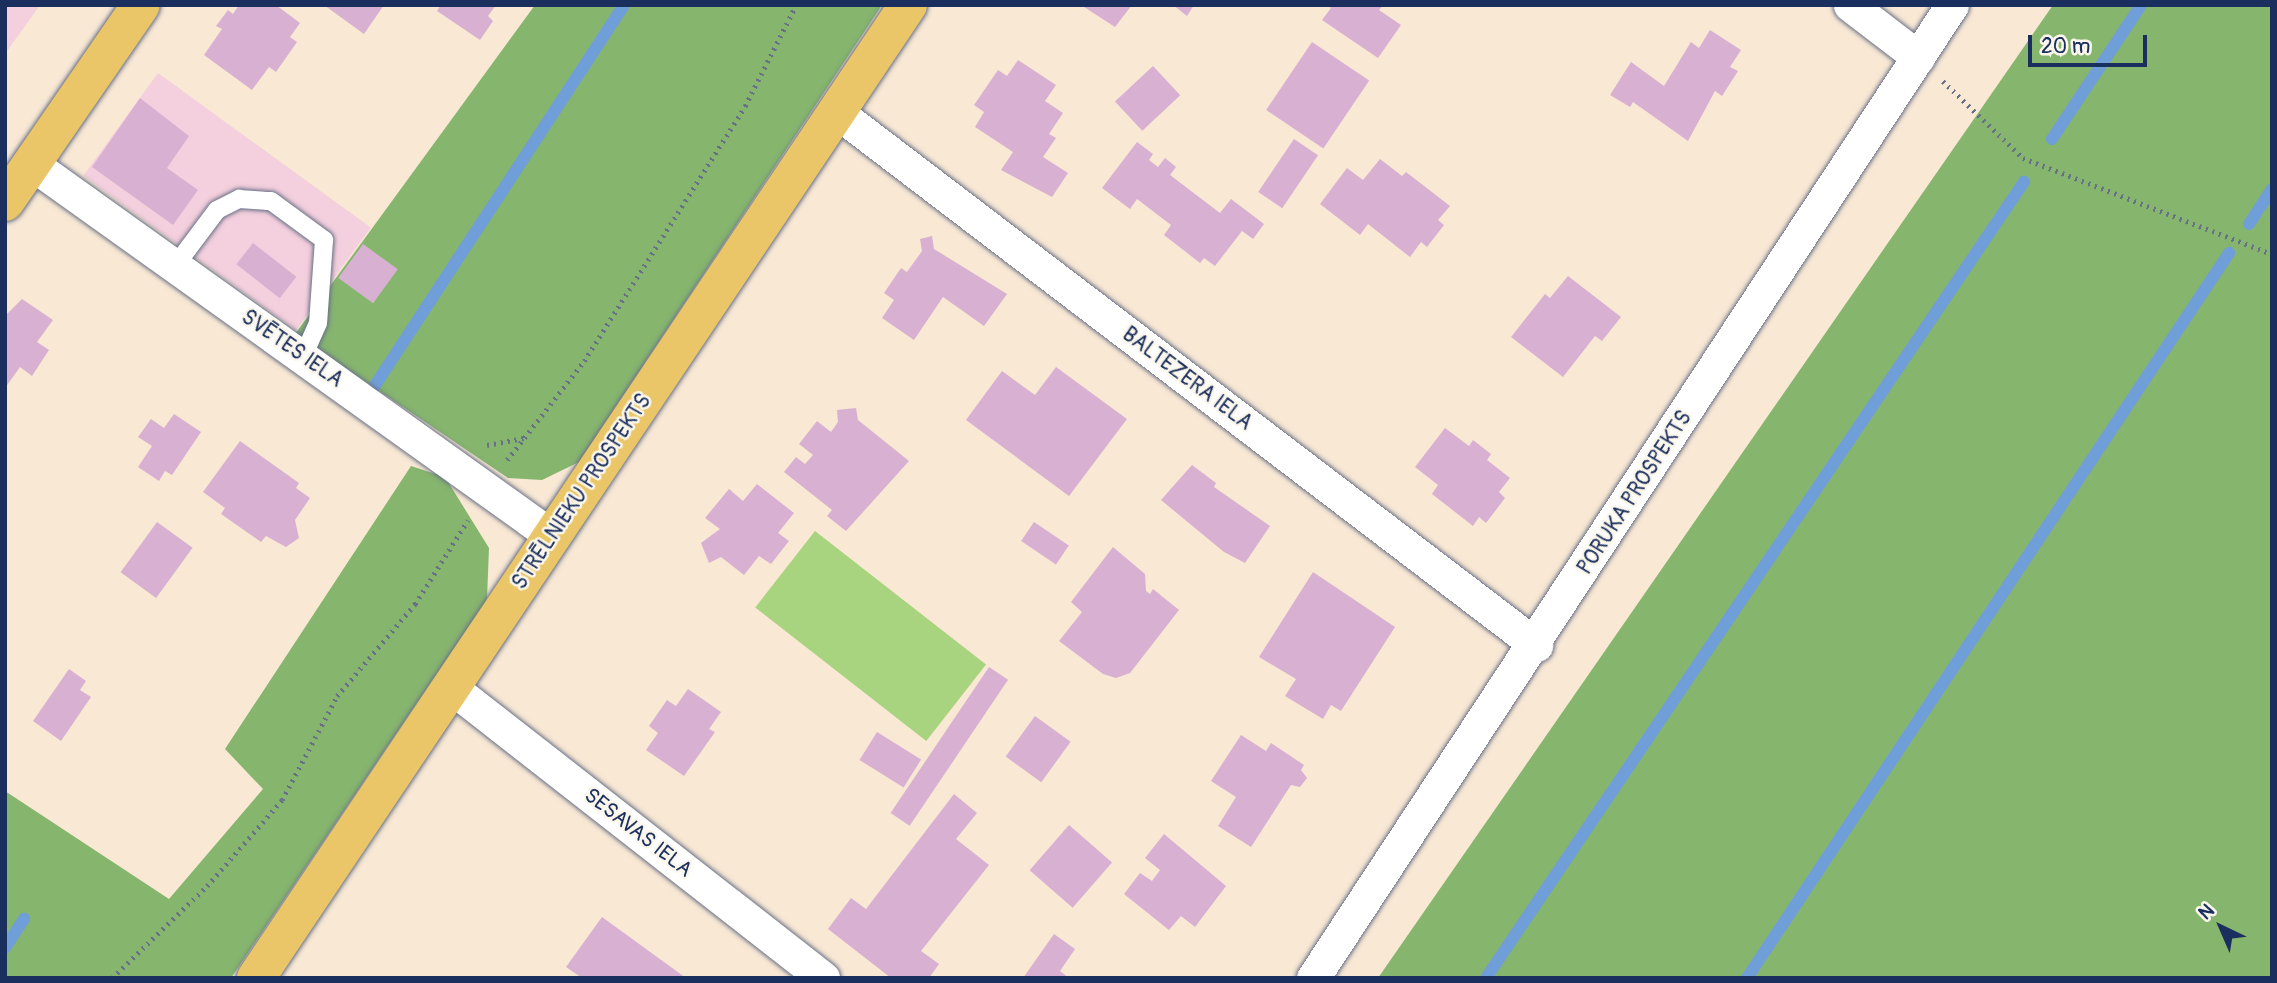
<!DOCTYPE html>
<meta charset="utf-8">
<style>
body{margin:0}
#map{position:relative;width:2277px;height:983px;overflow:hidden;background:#f8e8d4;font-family:Pangolin,sans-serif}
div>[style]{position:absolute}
.built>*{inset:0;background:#f4cfdd;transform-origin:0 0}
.green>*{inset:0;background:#a8d37f;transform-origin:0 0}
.forest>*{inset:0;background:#86b56e}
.stream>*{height:12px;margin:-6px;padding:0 6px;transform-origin:6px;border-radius:6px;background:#709ed9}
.building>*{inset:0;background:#d8b1d2;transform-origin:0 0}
.path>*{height:4.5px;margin-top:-2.25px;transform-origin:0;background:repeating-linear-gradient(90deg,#687087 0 2px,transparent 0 7px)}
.roads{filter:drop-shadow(0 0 2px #687087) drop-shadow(0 0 2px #687087)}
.service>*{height:18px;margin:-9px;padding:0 9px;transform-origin:9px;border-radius:9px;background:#fff}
.minor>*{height:33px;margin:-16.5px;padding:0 16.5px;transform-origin:16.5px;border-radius:16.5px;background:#fff}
.primary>*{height:38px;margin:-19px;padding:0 19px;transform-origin:19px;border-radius:19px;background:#eac669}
span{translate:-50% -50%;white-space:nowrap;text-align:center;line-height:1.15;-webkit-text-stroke:5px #fbf7ec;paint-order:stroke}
.street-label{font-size:21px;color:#1b2f5e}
.frame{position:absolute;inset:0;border:7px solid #1b2f5e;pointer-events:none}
.north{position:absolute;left:2186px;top:892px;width:70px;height:70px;-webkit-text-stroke:5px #fbf7ec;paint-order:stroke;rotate:316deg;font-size:19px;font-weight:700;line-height:28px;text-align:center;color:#1b2f5e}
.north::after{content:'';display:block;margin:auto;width:24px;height:32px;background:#1b2f5e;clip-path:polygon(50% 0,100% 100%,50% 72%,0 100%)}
.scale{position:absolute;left:2028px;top:35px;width:119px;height:32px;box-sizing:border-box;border:4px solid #1b2f5e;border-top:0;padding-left:9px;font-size:21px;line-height:24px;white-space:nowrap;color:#1b2f5e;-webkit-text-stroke:5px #fbf7ec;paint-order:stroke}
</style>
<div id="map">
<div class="built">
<i style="clip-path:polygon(5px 5px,40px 5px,5px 54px)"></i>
<i style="left:158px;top:73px;width:263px;height:127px;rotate:36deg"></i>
</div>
<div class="green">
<i style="left:815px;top:531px;width:217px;height:97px;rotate:38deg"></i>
</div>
<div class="forest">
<i style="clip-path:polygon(535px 5px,882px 5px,579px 462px,542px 480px,508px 478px,295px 334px)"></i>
<i style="clip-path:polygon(2053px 5px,2272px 5px,2272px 978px,1378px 978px)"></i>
<i style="clip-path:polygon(411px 466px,445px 477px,489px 548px,487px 599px,231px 978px,5px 978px,5px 791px,169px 899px,263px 789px,225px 749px)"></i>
</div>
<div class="stream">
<i style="left:2052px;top:139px;width:161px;rotate:-56.4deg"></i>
<i style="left:2249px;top:224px;width:42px;rotate:-56.7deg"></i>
<i style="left:374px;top:387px;width:457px;rotate:-56.8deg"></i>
<i style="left:5px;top:948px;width:35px;rotate:-57deg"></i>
<i style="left:1486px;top:978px;width:961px;rotate:-55.95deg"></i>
<i style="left:1747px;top:978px;width:871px;rotate:-56.38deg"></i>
</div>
<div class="building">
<i style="clip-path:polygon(239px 5px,276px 5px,300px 23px,290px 37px,297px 42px,276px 72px,269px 67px,252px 90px,204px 55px,222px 29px,216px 26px,228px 10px,233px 14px)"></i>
<i style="clip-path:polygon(324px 5px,384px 5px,364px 34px)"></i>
<i style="clip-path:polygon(441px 5px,496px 5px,488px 16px,493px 21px,480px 40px,437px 11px)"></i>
<i style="clip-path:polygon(1081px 5px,1132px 5px,1115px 27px)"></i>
<i style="clip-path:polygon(1173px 5px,1194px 5px,1187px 16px)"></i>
<i style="clip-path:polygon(1327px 5px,1383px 5px,1379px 10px,1401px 25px,1378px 58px,1322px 20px,1331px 8px)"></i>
<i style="clip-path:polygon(1710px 30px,1741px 50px,1730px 67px,1738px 71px,1722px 96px,1715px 91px,1688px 141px,1633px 102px,1630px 107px,1610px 95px,1631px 62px,1664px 86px,1691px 42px,1699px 48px)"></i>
<i style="left:1312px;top:42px;width:69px;height:82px;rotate:34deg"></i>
<i style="clip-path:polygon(1018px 60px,1056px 85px,1045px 101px,1063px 113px,1049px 134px,1056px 138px,1043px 157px,1068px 173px,1052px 197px,1001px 170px,1013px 152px,975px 127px,984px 112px,974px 105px,998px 70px,1007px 76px)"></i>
<i style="left:1153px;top:66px;width:40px;height:52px;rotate:47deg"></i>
<i style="clip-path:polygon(140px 98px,189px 136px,167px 168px,198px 190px,173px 225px,92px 167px)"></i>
<i style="left:1294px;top:139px;width:29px;height:64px;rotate:34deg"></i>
<i style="clip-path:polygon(1137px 142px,1153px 154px,1149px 160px,1158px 167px,1165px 158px,1176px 167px,1170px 175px,1220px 213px,1231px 199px,1264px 224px,1253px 239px,1242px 231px,1215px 266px,1204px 258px,1200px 263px,1164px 235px,1171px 225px,1137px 199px,1130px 209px,1102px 188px)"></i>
<i style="clip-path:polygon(1380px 159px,1402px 176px,1406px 172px,1450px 206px,1438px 220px,1444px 225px,1427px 247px,1421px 242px,1410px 257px,1368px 224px,1360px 235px,1320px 204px,1347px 168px,1363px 180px)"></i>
<i style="clip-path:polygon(932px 236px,934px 249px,1007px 294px,984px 326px,943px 297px,914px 340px,882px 318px,894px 300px,884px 293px,901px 268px,907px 272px,922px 251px,920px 239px)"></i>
<i style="left:253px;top:243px;width:55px;height:27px;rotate:38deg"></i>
<i style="left:363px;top:244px;width:43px;height:42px;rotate:36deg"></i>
<i style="clip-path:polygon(1568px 276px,1621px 317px,1602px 341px,1595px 336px,1563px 377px,1511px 337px,1545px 294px,1550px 298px)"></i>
<i style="clip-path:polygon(22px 299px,53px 320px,37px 342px,49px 350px,32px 376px,20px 367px,5px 388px,5px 316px)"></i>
<i style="clip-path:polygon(1056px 367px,1127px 419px,1069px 496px,966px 420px,1002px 371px,1035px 395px)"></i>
<i style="clip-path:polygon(856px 408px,858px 420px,909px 461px,846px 531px,827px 516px,832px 510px,784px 472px,796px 457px,805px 464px,813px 455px,799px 444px,817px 421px,831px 432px,838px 422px,837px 410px)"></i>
<i style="clip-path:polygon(174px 414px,201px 432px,172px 475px,165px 471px,159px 481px,138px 467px,152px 446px,138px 437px,151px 419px,164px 428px)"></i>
<i style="clip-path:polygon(1445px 428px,1469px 446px,1473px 440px,1491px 454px,1487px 460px,1510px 478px,1499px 492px,1505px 498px,1486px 523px,1479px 517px,1473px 526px,1432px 494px,1438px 485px,1415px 467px)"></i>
<i style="clip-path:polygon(240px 441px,299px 483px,296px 488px,310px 498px,295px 520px,299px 538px,286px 547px,266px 536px,261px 542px,221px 514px,225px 508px,203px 492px)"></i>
<i style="clip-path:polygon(1192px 465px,1216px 483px,1214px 487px,1270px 526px,1245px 563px,1224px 552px,1161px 500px)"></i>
<i style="clip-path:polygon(757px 484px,794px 513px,778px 533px,789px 541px,771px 564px,759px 556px,744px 575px,721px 557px,709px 563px,701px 543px,720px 529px,705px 518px,729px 489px,743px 501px)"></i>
<i style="left:157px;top:522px;width:44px;height:62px;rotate:36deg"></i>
<i style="left:1034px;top:522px;width:42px;height:23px;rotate:34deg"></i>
<i style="clip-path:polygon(1113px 547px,1145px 574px,1146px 591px,1150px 594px,1153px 589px,1179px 610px,1130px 673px,1116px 678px,1103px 674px,1059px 641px,1082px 612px,1071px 602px)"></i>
<i style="clip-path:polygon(1313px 572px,1395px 627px,1341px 711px,1331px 705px,1323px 719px,1285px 696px,1296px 679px,1259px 657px)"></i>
<i style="left:989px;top:667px;width:23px;height:176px;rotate:34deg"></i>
<i style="clip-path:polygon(69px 669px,86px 681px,80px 690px,91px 697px,61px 741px,33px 721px)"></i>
<i style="clip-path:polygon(688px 689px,721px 712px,709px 729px,715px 732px,684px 776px,646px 750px,658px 733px,649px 726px,667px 700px,676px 706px)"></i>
<i style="left:1035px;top:716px;width:44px;height:50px;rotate:36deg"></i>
<i style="left:877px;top:732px;width:52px;height:33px;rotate:32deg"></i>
<i style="clip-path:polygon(1241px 735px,1266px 751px,1271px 743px,1304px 765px,1301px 770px,1307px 778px,1300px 787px,1291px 785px,1251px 847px,1218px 826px,1236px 797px,1211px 781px)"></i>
<i style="clip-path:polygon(954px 794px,977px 813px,956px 839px,989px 865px,921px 951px,939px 964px,929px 978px,891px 978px,828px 929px,851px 898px,866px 909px)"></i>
<i style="left:1069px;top:825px;width:57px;height:60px;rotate:41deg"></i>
<i style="clip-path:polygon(1164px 834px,1226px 886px,1195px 927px,1181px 916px,1169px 930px,1124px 894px,1140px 873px,1152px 881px,1160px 870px,1145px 858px)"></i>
<i style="clip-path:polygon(602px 917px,686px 978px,582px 978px,566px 967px)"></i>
<i style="clip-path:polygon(1054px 934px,1075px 949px,1060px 971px,1069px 978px,1023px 978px)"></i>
</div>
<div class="path">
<i style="left:1943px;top:81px;width:111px;rotate:43.9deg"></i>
<i style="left:2023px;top:158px;width:267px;rotate:21.1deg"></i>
<i style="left:487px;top:445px;width:37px;rotate:-11deg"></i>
<i style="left:507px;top:460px;width:125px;rotate:-52.1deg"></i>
<i style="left:584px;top:361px;width:302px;rotate:-57.7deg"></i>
<i style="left:745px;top:106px;width:113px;rotate:-63.2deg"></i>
<i style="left:112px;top:978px;width:132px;rotate:-44.1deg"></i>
<i style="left:207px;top:886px;width:114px;rotate:-48.9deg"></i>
<i style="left:282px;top:800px;width:118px;rotate:-62.1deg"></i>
<i style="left:337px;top:696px;width:121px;rotate:-49.7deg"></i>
<i style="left:415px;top:604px;width:99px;rotate:-57.8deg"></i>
</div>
<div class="roads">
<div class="service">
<i style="left:175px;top:266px;width:70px;rotate:-53.1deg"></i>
<i style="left:217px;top:210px;width:25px;rotate:-27deg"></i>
<i style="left:239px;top:199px;width:32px;rotate:4deg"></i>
<i style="left:271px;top:201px;width:66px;rotate:36.3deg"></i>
<i style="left:324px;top:240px;width:83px;rotate:94.1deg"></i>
<i style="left:318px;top:323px;width:37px;rotate:114deg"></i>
</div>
<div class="minor">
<i style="left:1850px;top:5px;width:86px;rotate:37.4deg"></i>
<i style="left:838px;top:113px;width:878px;rotate:37.31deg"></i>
<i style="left:32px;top:164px;width:639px;rotate:35.58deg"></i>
<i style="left:452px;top:688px;width:471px;rotate:38deg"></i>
<i style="left:1313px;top:978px;width:1164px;rotate:-56.71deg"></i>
</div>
<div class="primary">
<i style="left:5px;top:202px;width:239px;rotate:-55.4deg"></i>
<i style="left:256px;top:978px;width:1171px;rotate:-56.17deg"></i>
</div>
</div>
<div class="street-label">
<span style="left:292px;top:349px;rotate:35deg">SVĒTES IELA</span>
<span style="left:1187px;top:379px;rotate:37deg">BALTEZERA IELA</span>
<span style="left:582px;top:492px;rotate:-56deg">STRĒLNIEKU PROSPEKTS</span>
<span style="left:1635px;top:493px;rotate:-57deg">PORUKA PROSPEKTS</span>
<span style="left:638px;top:833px;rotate:38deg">SESAVAS IELA</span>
</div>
<div class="frame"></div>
<div class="north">N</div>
<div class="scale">20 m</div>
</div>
